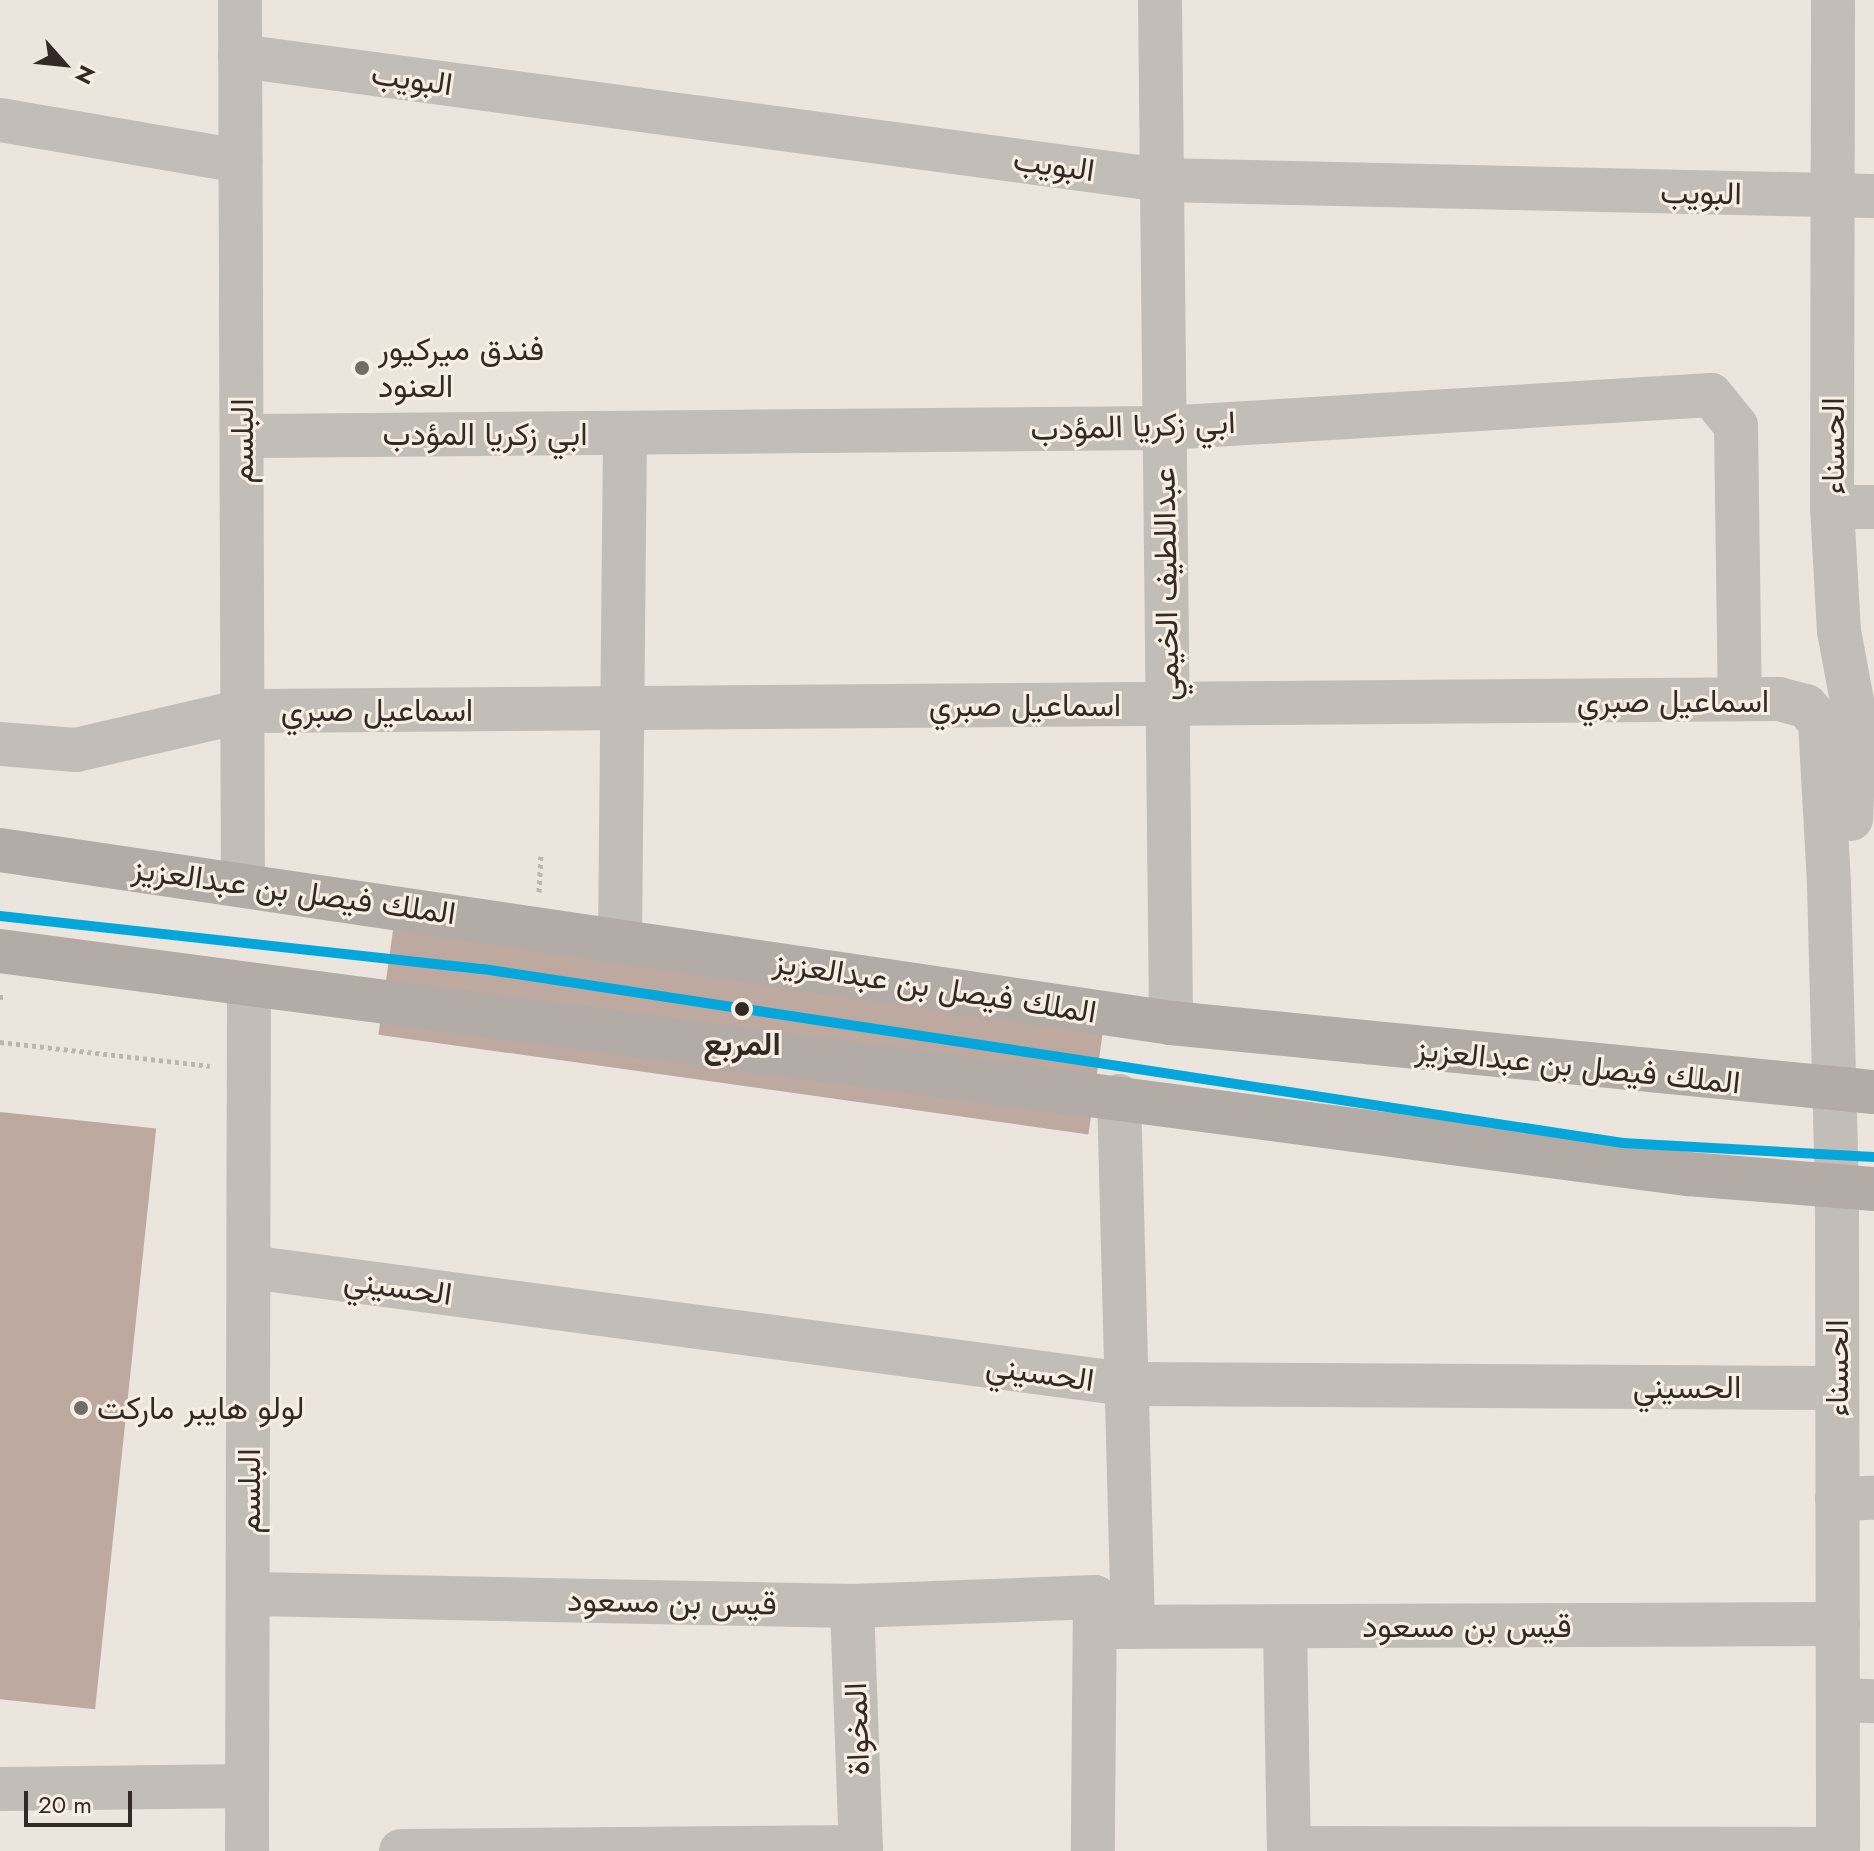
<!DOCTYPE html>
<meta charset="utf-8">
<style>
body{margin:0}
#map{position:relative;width:1874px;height:1851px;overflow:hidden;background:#ebe5de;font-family:Jost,Vazirmatn,sans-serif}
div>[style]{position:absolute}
.building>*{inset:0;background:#bda9a0;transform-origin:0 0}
.path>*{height:5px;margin-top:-2.5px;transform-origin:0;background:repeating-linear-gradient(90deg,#bcb5b0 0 4px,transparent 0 8px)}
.minor>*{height:44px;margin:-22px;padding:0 22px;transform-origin:22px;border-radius:22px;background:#c3bdb7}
.major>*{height:44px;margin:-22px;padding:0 22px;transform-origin:22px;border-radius:22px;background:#b2aba6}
.metro-1>*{height:10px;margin:-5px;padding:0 5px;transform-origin:5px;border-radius:5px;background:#03a7dc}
.dots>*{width:22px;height:22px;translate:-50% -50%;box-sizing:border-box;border:4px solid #f8efe4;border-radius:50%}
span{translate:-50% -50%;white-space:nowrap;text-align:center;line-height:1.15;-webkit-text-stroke:6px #f8efe4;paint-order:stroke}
.street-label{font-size:32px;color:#332a26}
.poi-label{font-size:32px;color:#332a26}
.left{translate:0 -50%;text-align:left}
.stop-label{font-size:32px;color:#332a26;font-weight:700}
.north{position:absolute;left:24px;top:24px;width:80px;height:80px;-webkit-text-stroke:6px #f8efe4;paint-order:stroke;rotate:117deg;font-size:22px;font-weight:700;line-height:32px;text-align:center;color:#332a26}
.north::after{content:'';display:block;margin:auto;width:28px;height:36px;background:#332a26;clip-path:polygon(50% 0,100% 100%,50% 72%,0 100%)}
.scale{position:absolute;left:24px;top:1791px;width:108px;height:36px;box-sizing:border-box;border:4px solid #332a26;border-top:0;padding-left:10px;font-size:24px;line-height:28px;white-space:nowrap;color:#332a26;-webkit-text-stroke:6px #f8efe4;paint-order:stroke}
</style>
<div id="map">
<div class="building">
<i style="left:398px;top:895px;width:717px;height:141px;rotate:8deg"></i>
<i style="left:0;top:1112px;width:157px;height:584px;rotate:6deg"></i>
</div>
<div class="path">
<i style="left:539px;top:892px;width:36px;rotate:-87deg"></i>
<i style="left:0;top:997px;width:3px"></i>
<i style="left:0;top:1042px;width:211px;rotate:6.5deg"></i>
</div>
<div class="minor">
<i style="left:240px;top:0;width:883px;rotate:89.81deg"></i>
<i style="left:1160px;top:0;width:1023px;rotate:89.38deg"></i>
<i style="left:1833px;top:0;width:507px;rotate:90.11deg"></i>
<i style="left:1832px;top:507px;width:124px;rotate:86.8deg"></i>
<i style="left:1839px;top:631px;width:87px;rotate:79.5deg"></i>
<i style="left:1855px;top:717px;width:102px;rotate:92.2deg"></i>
<i style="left:240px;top:56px;width:930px;rotate:7.66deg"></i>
<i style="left:1162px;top:180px;width:712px;rotate:1.29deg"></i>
<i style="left:0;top:120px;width:244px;rotate:9.7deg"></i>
<i style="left:242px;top:436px;width:922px;rotate:-0.5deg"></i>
<i style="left:1164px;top:428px;width:548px;rotate:-3.45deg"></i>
<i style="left:1711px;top:395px;width:40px;rotate:51deg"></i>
<i style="left:1736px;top:426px;width:273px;rotate:89.2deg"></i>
<i style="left:1832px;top:507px;width:42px"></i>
<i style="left:0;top:744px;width:76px;rotate:4.5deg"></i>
<i style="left:76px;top:750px;width:172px;rotate:-13.1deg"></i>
<i style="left:244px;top:711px;width:1535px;rotate:-0.45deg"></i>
<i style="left:1779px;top:699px;width:28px;rotate:15deg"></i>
<i style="left:1806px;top:706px;width:21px;rotate:49deg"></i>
<i style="left:1820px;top:722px;width:163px;rotate:86.8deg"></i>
<i style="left:1829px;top:885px;width:302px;rotate:88.5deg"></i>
<i style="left:1837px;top:1187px;width:664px;rotate:89.91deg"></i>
<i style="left:620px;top:939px;width:506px;rotate:-89.43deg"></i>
<i style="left:1119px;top:1096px;width:531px;rotate:88.49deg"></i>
<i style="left:249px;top:1267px;width:884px;rotate:7.61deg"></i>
<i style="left:1125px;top:1384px;width:712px;rotate:0.32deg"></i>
<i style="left:1837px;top:1499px;width:37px;rotate:-2deg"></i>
<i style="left:248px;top:1594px;width:604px;rotate:1.14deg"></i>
<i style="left:852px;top:1606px;width:243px;rotate:-2.1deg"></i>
<i style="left:1095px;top:1597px;width:254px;rotate:90.5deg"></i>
<i style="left:852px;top:1606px;width:245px;rotate:87.9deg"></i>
<i style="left:1097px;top:1627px;width:741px;rotate:-0.23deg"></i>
<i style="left:1285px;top:1627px;width:224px;rotate:89deg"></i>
<i style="left:1838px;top:1700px;width:36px;rotate:2deg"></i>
<i style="left:0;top:1789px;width:247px;rotate:-0.7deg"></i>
<i style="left:1289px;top:1848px;width:549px;rotate:0.1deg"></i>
<i style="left:247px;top:1851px;width:864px;rotate:-89.87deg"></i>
<i style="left:401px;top:1851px;width:460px;rotate:-0.5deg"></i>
</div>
<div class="major">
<i style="left:0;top:850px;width:1184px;rotate:8.4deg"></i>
<i style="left:1171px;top:1023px;width:706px;rotate:5.61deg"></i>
<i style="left:0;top:951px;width:1703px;rotate:7.53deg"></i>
<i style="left:1688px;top:1174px;width:187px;rotate:4.6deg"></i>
</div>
<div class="metro-1">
<i style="left:0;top:916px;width:486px;rotate:6.3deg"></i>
<i style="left:483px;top:969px;width:1153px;rotate:8.68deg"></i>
<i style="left:1623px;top:1143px;width:251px;rotate:3.2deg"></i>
</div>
<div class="dots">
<i style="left:362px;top:368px;background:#736b66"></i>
<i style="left:742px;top:1009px;background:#332a26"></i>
<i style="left:81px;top:1408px;background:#736b66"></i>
</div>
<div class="street-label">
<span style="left:412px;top:79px;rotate:8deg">البويب</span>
<span style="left:1054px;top:165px;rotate:8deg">البويب</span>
<span style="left:1701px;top:193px;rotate:1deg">البويب</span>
<span style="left:1133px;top:426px;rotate:-2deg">ابي زكريا المؤدب</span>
<span style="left:485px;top:434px">ابي زكريا المؤدب</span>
<span style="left:242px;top:441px;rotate:-90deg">البلسم</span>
<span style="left:1833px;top:446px;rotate:-90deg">الحسناء</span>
<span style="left:1166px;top:584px;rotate:-91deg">عبداللطيف الخيمي</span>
<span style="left:1673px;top:701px">اسماعيل صبري</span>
<span style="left:1025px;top:705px">اسماعيل صبري</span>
<span style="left:377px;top:710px">اسماعيل صبري</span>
<span style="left:294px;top:891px;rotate:8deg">الملك فيصل بن عبدالعزيز</span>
<span style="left:935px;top:987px;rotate:9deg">الملك فيصل بن عبدالعزيز</span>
<span style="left:1578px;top:1066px;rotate:6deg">الملك فيصل بن عبدالعزيز</span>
<span style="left:398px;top:1287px;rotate:8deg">الحسيني</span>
<span style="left:1837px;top:1368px;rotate:-90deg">الحسناء</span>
<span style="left:1040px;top:1373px;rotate:8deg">الحسيني</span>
<span style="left:1687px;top:1387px">الحسيني</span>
<span style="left:249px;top:1491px;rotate:-90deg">البلسم</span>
<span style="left:672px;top:1602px;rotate:1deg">قيس بن مسعود</span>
<span style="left:1467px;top:1626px">قيس بن مسعود</span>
<span style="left:857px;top:1729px;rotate:-92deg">المخواة</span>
</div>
<div class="poi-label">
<span class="left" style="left:378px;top:368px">فندق ميركيور<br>العنود</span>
<span class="left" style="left:97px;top:1408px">لولو هايبر ماركت</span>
</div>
<div class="stop-label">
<span style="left:742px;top:1044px">المربع</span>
</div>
<div class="north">N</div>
<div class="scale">20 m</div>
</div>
